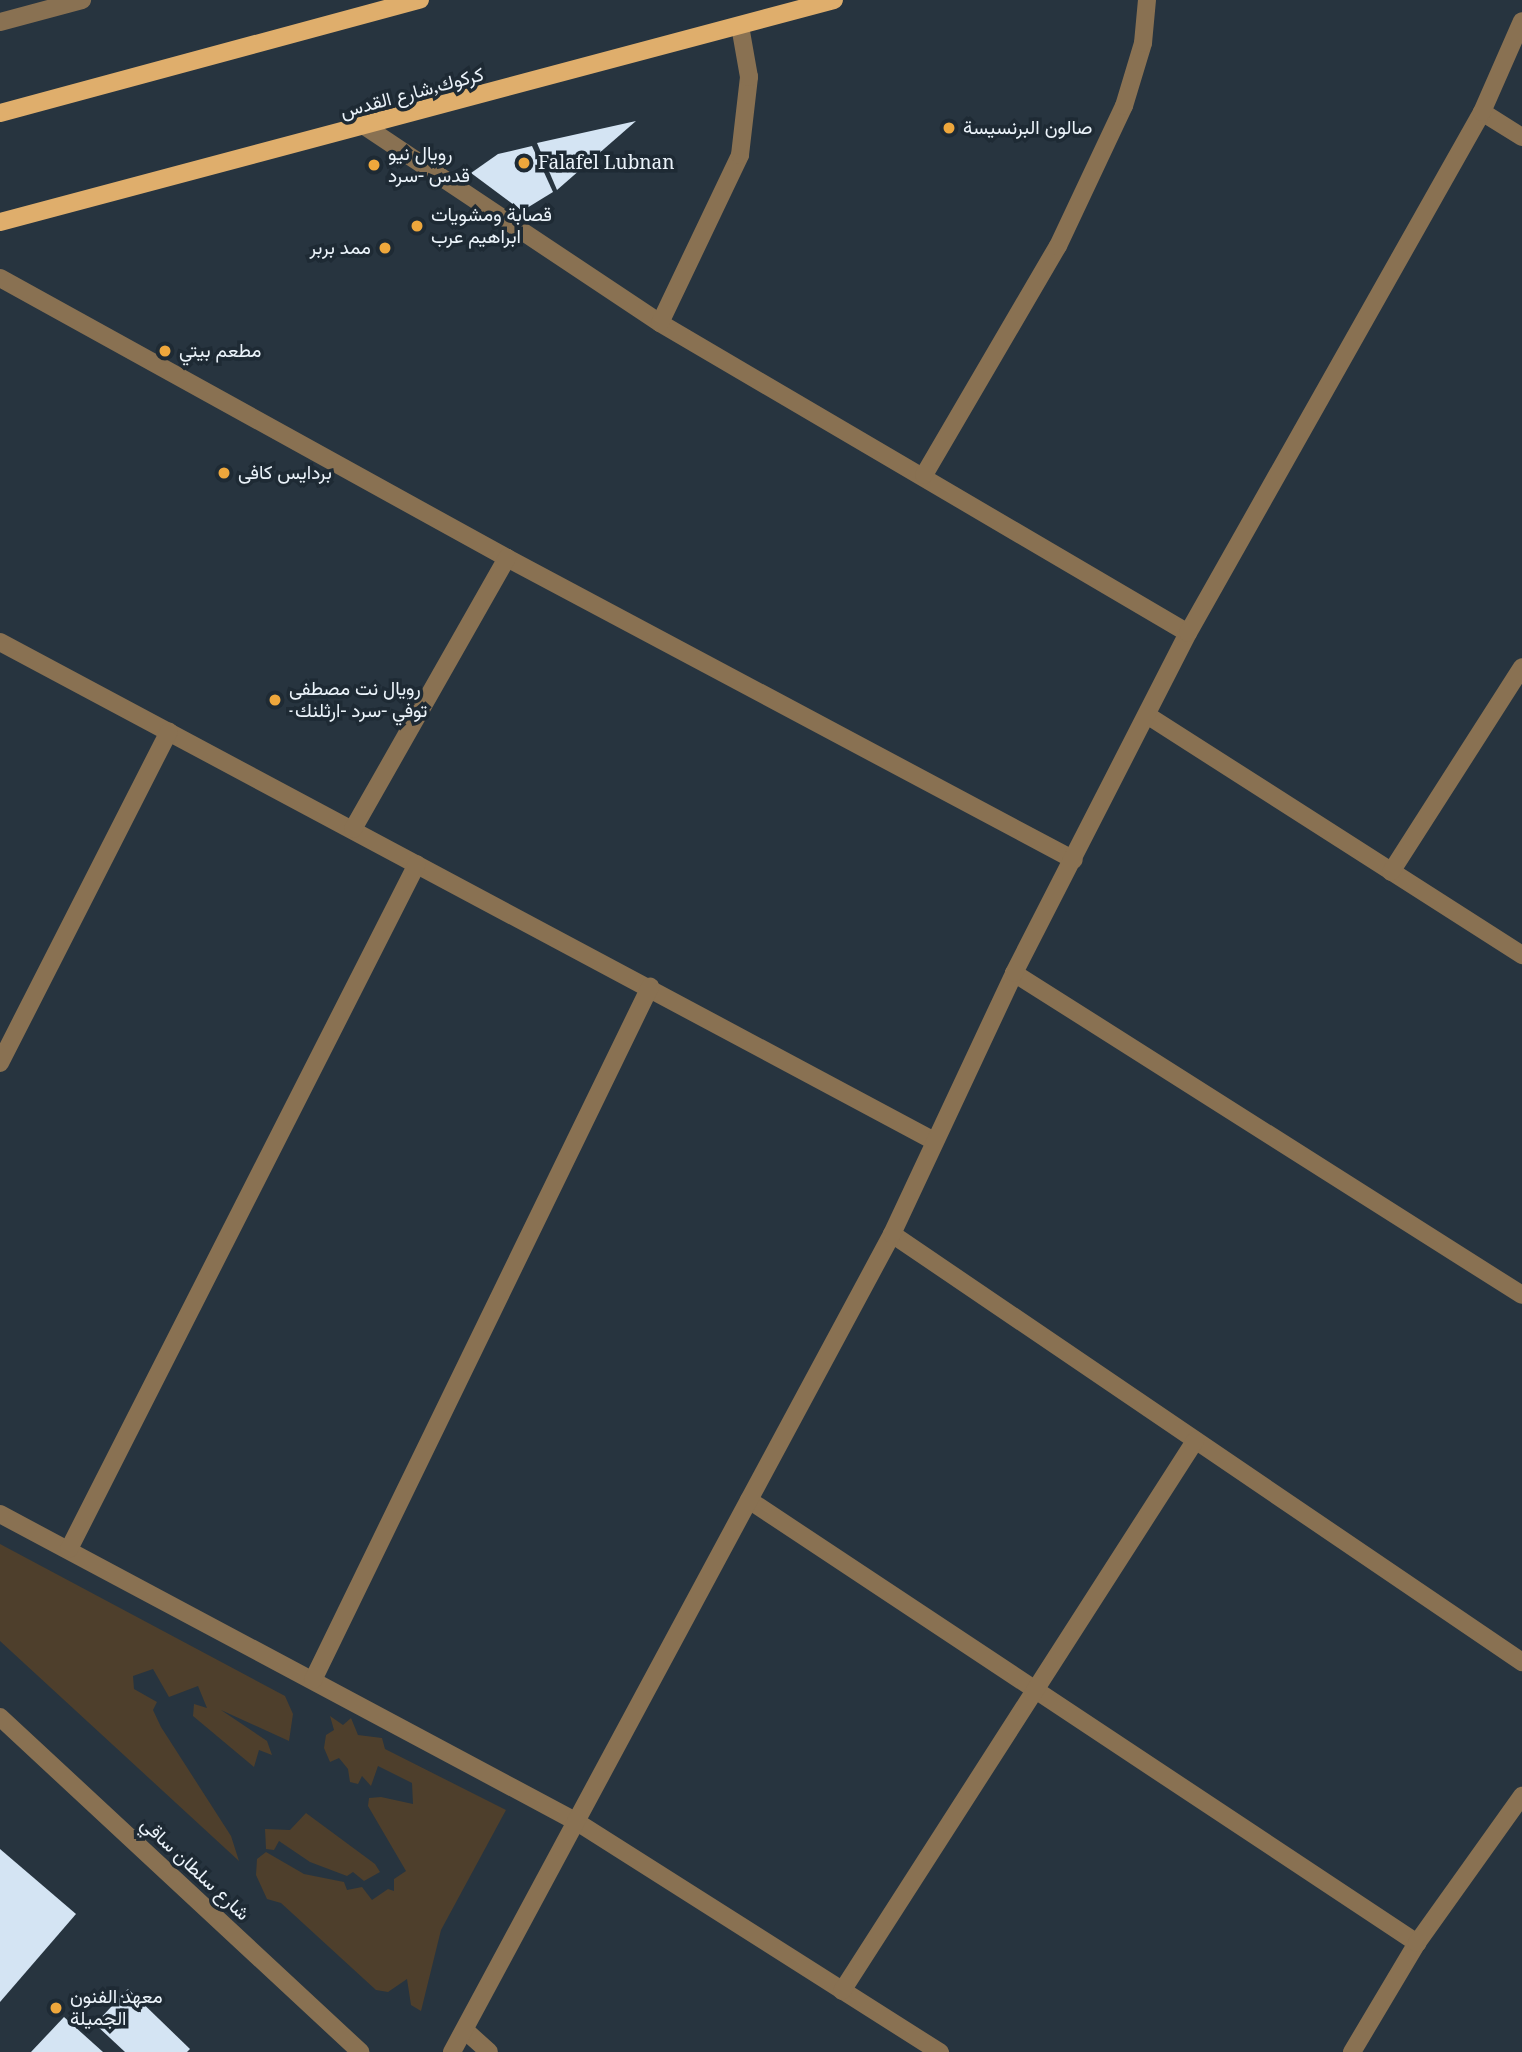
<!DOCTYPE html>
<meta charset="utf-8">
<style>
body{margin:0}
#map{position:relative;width:1522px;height:2052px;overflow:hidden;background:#27343f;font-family:"Noto Serif",Vazirmatn,serif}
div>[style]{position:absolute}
.green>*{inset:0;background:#4e3f2c}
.building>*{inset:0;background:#d4e4f3}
.minor>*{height:18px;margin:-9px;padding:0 9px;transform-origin:9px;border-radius:9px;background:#897152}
.tertiary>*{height:18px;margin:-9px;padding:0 9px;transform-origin:9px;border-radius:9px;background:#897152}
.primary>*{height:18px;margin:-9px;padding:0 9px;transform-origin:9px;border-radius:9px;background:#dfae6c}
.dots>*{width:19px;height:19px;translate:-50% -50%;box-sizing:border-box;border:4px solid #1e2a34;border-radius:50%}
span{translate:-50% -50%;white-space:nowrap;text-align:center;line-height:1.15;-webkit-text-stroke:7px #1e2a34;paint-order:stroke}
.street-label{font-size:19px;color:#ebf3fa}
.poi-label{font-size:19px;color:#ebf3fa}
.left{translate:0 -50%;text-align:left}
.right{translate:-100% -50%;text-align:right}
</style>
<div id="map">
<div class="green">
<i style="clip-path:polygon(0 1544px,285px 1696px,293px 1714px,289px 1741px,221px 1710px,267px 1741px,272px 1755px,259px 1750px,254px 1767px,193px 1716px,194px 1704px,207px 1708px,198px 1686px,169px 1697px,153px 1669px,133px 1676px,134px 1689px,157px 1702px,153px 1710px,161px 1727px,231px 1836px,239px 1861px,0 1641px)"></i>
<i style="clip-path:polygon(330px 1716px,343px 1725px,351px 1718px,358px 1735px,382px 1738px,385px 1749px,506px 1810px,441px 1930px,421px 2011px,411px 2005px,407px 1979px,388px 1992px,376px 1990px,281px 1903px,267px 1899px,256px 1875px,257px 1859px,266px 1852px,304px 1874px,344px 1882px,347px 1890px,362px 1887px,372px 1900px,388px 1889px,394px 1891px,394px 1879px,406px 1871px,368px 1806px,369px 1798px,381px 1797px,413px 1804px,412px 1783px,378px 1766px,371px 1786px,362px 1776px,358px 1784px,350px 1782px,348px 1769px,339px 1758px,330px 1762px,324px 1748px,326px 1735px,334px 1730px)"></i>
<i style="clip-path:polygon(306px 1813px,375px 1864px,380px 1872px,364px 1881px,353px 1872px,347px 1876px,310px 1862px,279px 1841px,274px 1850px,266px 1849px,265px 1829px,290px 1830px)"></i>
</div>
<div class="building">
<i style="clip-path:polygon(636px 121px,557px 190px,537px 143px)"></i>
<i style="clip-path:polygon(532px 146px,553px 192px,522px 211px,471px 173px,498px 154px)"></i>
<i style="clip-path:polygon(0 1849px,76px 1914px,0 2002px)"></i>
<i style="clip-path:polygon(128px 1989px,190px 2049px,187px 2052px,125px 2052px,95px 2024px)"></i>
<i style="clip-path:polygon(64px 2017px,103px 2052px,31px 2052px)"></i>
</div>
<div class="minor">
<i style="left:1482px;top:112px;width:47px;rotate:32deg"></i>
<i style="left:366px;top:127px;width:353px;rotate:33.7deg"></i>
<i style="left:660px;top:323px;width:612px;rotate:30.42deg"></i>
<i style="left:0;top:278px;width:579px;rotate:28.91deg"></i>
<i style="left:507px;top:558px;width:642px;rotate:28.04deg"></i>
<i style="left:660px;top:323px;width:186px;rotate:-64.5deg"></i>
<i style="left:740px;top:155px;width:79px;rotate:-83.4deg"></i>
<i style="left:749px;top:77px;width:52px;rotate:-100deg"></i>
<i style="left:924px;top:475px;width:265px;rotate:-59.7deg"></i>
<i style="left:1058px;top:246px;width:155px;rotate:-64.8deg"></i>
<i style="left:1124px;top:106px;width:66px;rotate:-73.2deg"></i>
<i style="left:1143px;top:43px;width:43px;rotate:-84.7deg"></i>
<i style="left:0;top:642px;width:1059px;rotate:28.11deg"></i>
<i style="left:1150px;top:717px;width:442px;rotate:32.6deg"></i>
<i style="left:353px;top:829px;width:312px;rotate:-60.4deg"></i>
<i style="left:1391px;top:872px;width:243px;rotate:-57.4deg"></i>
<i style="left:1014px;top:973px;width:601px;rotate:32.37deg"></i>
<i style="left:0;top:1063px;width:372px;rotate:-63deg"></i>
<i style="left:892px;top:1234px;width:762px;rotate:34.19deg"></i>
<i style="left:749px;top:1500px;width:802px;rotate:33.55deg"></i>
<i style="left:0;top:1514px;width:654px;rotate:28.09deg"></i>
<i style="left:577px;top:1822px;width:430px;rotate:32.4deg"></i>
<i style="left:69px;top:1549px;width:768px;rotate:-63.07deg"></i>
<i style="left:313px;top:1680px;width:771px;rotate:-64.07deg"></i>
<i style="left:0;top:1717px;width:492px;rotate:42.9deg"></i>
<i style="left:842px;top:1991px;width:654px;rotate:-57.31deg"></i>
<i style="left:468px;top:2033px;width:28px;rotate:42deg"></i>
<i style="left:452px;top:2052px;width:929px;rotate:-61.72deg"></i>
<i style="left:892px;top:1234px;width:288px;rotate:-64.9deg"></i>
<i style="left:1014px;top:973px;width:382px;rotate:-62.9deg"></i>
<i style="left:1188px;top:633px;width:598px;rotate:-60.56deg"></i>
<i style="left:1482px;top:112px;width:99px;rotate:-66.3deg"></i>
<i style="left:1352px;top:2052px;width:127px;rotate:-59.2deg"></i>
<i style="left:1417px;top:1943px;width:181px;rotate:-54.5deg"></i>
</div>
<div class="tertiary">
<i style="left:0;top:22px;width:85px;rotate:-15deg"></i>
</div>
<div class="primary">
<i style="left:0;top:113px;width:435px;rotate:-15.1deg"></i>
<i style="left:0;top:222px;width:863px;rotate:-14.91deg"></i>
</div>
<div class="dots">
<i style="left:949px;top:128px;background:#eea73c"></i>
<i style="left:524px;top:163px;background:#eea73c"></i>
<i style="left:374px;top:165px;background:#eea73c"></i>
<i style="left:417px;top:226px;background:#eea73c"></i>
<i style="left:385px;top:248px;background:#eea73c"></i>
<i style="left:165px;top:351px;background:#eea73c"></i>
<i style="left:224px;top:473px;background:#eea73c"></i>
<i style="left:275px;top:700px;background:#eea73c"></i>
<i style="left:56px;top:2008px;background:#eea73c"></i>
</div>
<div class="street-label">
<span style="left:412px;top:93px;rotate:-15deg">كركوك,شارع القدس</span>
<span style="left:195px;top:1869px;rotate:43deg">شارع سلطان ساقي</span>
</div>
<div class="poi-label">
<span class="left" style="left:963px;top:128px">صالون البرنسيسة</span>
<span class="left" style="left:388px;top:165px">رويال نيو<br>قدس -سرد</span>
<span class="left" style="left:538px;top:163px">Falafel Lubnan</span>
<span class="left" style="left:431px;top:226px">قصابة ومشويات<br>ابراهيم عرب</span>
<span class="right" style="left:371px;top:248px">ممد بربر</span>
<span class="left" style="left:179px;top:351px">مطعم بيتي</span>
<span class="left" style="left:238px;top:473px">بردايس کافى</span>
<span class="left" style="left:289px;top:700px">رويال نت مصطفى<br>-توفي -سرد -ارثلنك</span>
<span class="left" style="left:70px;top:2008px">معهد الفنون<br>الجميلة</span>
</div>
</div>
